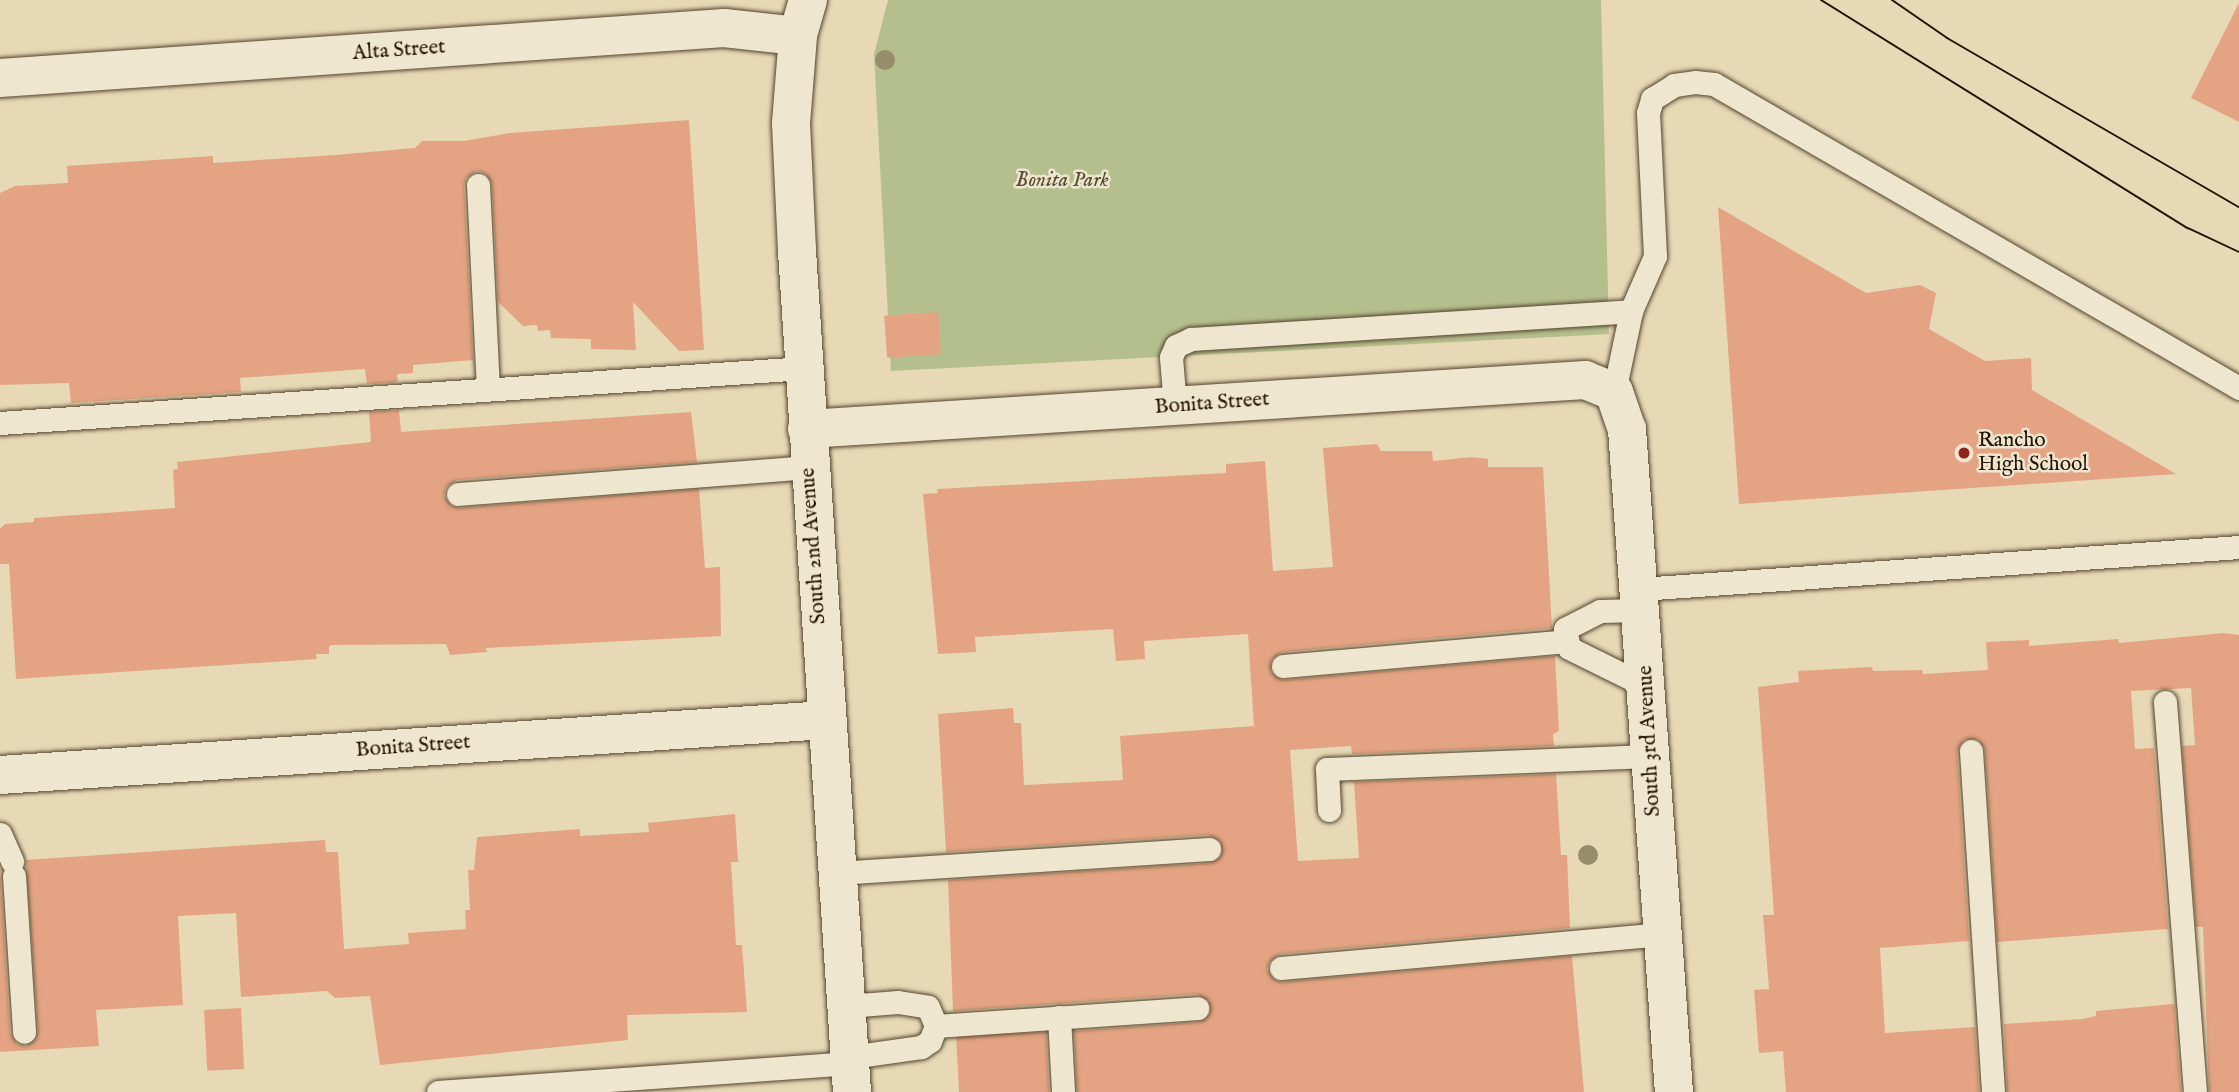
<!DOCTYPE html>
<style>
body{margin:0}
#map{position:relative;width:2239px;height:1092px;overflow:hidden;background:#e7d9b6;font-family:"IM FELL English",serif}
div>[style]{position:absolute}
.green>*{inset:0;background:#b5bf8e}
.building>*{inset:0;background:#e4a483;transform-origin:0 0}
.roads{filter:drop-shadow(0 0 2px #54442e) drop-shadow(0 0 2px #54442e)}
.lane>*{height:23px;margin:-11.5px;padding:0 11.5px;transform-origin:11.5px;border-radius:11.5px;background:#efe6d0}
.street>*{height:38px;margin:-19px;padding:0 19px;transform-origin:19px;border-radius:19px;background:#efe6d0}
.secondary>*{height:38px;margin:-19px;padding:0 19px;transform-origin:19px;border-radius:19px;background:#efe6d0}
.tram>*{height:2px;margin:-1px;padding:0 1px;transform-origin:1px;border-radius:1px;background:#231200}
.trees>*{width:20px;height:20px;margin:-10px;border-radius:50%;background:#978d6d}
.dots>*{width:19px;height:19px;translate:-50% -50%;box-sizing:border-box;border:4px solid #efe6d0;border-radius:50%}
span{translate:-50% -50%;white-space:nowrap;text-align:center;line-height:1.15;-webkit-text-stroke:5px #efe6d0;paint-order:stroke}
.street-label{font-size:21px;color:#231200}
.park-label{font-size:21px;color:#564f32;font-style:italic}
.poi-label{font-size:21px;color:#231200}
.left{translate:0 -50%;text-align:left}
</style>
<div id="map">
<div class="green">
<i style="clip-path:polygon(888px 0,1601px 0,1609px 334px,891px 371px,874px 54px)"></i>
</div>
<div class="building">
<i style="clip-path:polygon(2239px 3px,2239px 122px,2191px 98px)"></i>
<i style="clip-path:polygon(689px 120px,704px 350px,679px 351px,633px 302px,636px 350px,591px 349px,591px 339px,551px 338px,550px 330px,538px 331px,537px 325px,523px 326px,498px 302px,492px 184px,485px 173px,477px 171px,466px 178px,464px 186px,473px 360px,413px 365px,413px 373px,397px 374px,398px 382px,367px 384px,365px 369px,240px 378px,241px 392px,71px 403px,69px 383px,0 385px,0 193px,15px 186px,68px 183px,67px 166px,213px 156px,213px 163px,335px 155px,415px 148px,422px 141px,464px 141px,510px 133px)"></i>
<i style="clip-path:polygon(1718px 207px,1866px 293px,1920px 285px,1936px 293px,1929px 329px,1985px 361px,2031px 358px,2032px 390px,2176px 474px,1739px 504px)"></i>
<i style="left:938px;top:312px;width:42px;height:54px;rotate:86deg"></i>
<i style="clip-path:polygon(399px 410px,401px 432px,691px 412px,697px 462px,457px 480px,446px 487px,444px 496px,451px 506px,459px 508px,699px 489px,705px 568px,720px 567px,721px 636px,486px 648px,487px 652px,450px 655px,446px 644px,333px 645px,329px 646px,329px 654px,316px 654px,317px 659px,16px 679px,9px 564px,0 564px,0 529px,5px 524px,34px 522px,34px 518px,175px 508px,173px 470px,178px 469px,177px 462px,371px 442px,369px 412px)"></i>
<i style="clip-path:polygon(1377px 444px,1381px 451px,1432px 451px,1433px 461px,1472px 457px,1488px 459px,1488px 467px,1543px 467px,1552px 628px,1282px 652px,1271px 660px,1271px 673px,1284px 680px,1555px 656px,1559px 731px,1553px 734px,1554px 746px,1352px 754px,1351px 746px,1290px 750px,1298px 861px,1359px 858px,1354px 782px,1556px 774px,1561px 855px,1567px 855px,1570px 928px,1280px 954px,1269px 962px,1267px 970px,1275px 980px,1282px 982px,1572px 956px,1584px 1092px,1077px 1092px,1074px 1031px,1199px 1022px,1209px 1015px,1209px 1001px,1196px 994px,953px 1011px,948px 880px,1210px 863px,1221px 856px,1221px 842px,1208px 835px,946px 852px,938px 714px,1013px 708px,1014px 723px,1021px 723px,1024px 785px,1123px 780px,1120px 736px,1254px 726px,1248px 634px,1144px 641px,1145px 659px,1116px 661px,1113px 629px,975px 637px,976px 652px,938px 654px,923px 494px,938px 493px,937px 489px,1226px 473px,1226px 464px,1265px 461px,1273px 571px,1333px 567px,1323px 448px)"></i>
<i style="clip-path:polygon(2224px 633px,2239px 635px,2239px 1092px,2209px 1092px,2203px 927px,2196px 927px,2182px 746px,2195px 745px,2191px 688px,2131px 691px,2135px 749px,2154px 748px,2168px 929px,1997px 942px,1985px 750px,1978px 739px,1964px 739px,1957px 752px,1969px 941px,1880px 948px,1885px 1033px,1975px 1027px,1979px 1092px,1786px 1092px,1783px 1051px,1759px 1053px,1754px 990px,1769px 989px,1763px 915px,1774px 915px,1758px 687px,1799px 682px,1798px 671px,1872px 667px,1873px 671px,1922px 670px,1923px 674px,1988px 670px,1986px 642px,2029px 640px,2029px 646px,2118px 639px,2119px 643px)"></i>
<i style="clip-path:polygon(735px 814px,738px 862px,731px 862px,736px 945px,742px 945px,747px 1012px,627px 1015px,628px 1040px,380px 1065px,370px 996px,335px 998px,327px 991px,241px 997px,236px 913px,178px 916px,183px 1005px,96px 1010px,99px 1046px,0 1052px,0 868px,10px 1033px,17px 1044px,26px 1046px,36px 1039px,38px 1031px,26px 860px,325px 840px,326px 852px,338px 852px,344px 949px,409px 944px,408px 933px,466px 929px,465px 910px,470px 910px,468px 870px,474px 870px,477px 837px,580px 829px,580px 836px,649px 832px,648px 823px)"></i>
<i style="clip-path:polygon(2174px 1004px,2181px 1092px,2007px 1092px,2004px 1024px,2083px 1019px,2096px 1016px,2096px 1011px)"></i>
<i style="left:241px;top:1008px;width:61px;height:37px;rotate:87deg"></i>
<i style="left:1046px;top:1032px;width:60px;height:90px;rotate:87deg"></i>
</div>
<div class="roads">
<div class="lane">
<i style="left:478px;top:185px;width:203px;rotate:87.2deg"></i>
<i style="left:1614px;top:392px;width:83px;rotate:-78.1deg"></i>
<i style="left:1631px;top:311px;width:60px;rotate:-66.4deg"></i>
<i style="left:1655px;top:256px;width:143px;rotate:-92.8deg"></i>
<i style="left:1648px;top:113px;width:15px;rotate:-74deg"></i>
<i style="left:1652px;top:99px;width:26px;rotate:-32deg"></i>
<i style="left:1674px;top:85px;width:21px;rotate:-8deg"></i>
<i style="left:1695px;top:82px;width:19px;rotate:6deg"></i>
<i style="left:1714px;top:84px;width:607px;rotate:30.07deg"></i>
<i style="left:1175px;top:406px;width:49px;rotate:-94.7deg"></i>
<i style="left:1171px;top:357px;width:12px;rotate:-66deg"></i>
<i style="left:1176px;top:346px;width:17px;rotate:-25deg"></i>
<i style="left:1191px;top:339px;width:441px;rotate:-3.6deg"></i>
<i style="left:0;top:423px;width:806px;rotate:-3.91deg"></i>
<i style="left:458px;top:494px;width:351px;rotate:-4.4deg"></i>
<i style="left:1640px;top:589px;width:600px;rotate:-4.01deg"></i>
<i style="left:1640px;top:610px;width:40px;rotate:178.6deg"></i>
<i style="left:1600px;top:611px;width:39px;rotate:153deg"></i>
<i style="left:1565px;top:629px;width:19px;rotate:78deg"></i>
<i style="left:1569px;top:648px;width:88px;rotate:26.3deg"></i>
<i style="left:1283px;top:666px;width:285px;rotate:-5deg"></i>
<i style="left:2165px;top:702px;width:391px;rotate:85.6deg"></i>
<i style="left:1971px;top:751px;width:342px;rotate:86.3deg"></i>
<i style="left:1329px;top:810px;width:41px;rotate:-92.8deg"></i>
<i style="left:1327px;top:769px;width:323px;rotate:-2.3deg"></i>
<i style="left:0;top:834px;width:30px;rotate:66deg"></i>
<i style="left:837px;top:873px;width:373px;rotate:-3.7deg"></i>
<i style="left:14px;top:876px;width:156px;rotate:86.3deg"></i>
<i style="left:1281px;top:968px;width:383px;rotate:-5.1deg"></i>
<i style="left:847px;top:1006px;width:51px;rotate:-4.5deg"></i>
<i style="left:898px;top:1002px;width:30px;rotate:9deg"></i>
<i style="left:928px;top:1007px;width:21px;rotate:67deg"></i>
<i style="left:936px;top:1026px;width:16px;rotate:112deg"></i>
<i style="left:930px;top:1041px;width:11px;rotate:146deg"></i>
<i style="left:921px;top:1047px;width:71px;rotate:171.9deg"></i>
<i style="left:1059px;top:1017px;width:75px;rotate:86.9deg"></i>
<i style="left:936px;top:1026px;width:262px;rotate:-3.9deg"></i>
<i style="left:438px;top:1092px;width:414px;rotate:-4deg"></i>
</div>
<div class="street">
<i style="left:0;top:78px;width:726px;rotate:-3.95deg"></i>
<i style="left:724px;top:28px;width:74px;rotate:6.2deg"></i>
<i style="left:807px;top:429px;width:780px;rotate:-3.6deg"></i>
<i style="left:1585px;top:380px;width:31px;rotate:22deg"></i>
<i style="left:1614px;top:392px;width:39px;rotate:71deg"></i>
<i style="left:1627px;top:429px;width:665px;rotate:85.95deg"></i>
<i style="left:0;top:775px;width:828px;rotate:-3.81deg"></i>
</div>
<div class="secondary">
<i style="left:808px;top:0;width:37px;rotate:106deg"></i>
<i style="left:798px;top:36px;width:87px;rotate:94.6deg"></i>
<i style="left:791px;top:123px;width:128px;rotate:87.3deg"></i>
<i style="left:797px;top:251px;width:843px;rotate:86.26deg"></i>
</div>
</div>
<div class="tram">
<i style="left:1821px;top:0;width:432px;rotate:31.9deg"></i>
<i style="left:2188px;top:228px;width:56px;rotate:25.2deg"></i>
<i style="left:1892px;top:0;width:67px;rotate:34.6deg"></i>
<i style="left:1947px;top:38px;width:337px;rotate:30.1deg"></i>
</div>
<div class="trees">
<i style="left:885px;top:60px"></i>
<i style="left:1588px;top:855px"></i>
</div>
<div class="dots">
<i style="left:1964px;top:453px;background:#8f2418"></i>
</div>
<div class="street-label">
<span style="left:399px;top:51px;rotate:-4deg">Alta Street</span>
<span style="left:1212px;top:404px;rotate:-4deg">Bonita Street</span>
<span style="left:814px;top:546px;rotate:-94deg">South 2nd Avenue</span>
<span style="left:1650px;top:741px;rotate:-93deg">South 3rd Avenue</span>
<span style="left:413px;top:747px;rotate:-4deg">Bonita Street</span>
</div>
<div class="park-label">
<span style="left:1062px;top:181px">Bonita Park</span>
</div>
<div class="poi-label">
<span class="left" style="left:1978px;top:453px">Rancho<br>High School</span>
</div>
</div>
